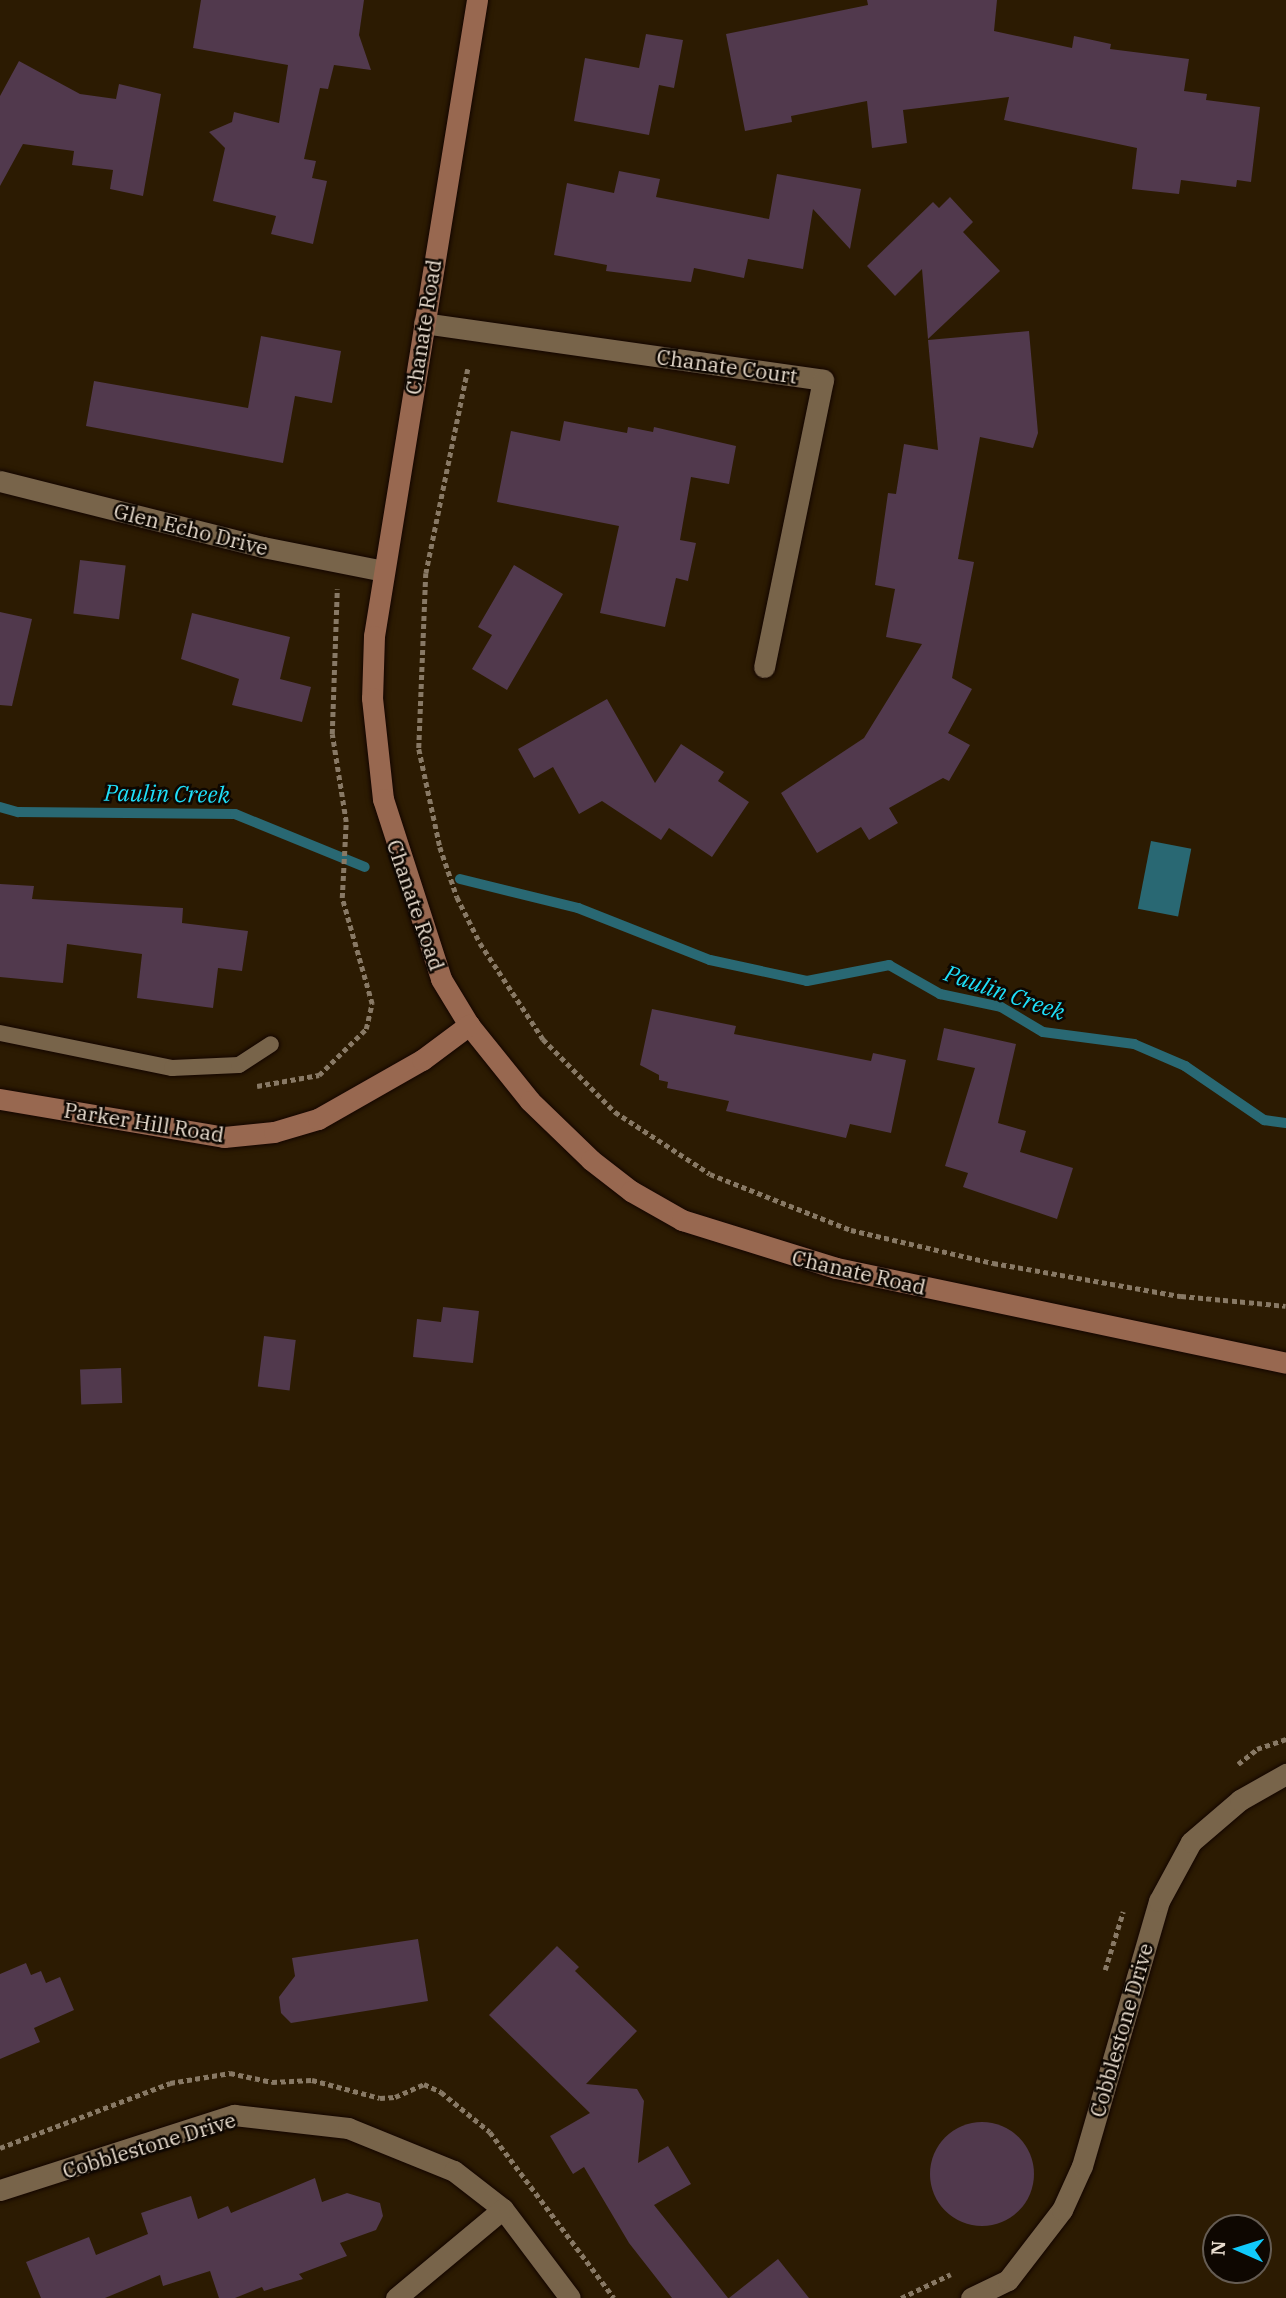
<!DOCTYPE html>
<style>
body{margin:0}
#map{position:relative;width:1286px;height:2298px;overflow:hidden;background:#2c1b02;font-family:"IBM Plex Serif",serif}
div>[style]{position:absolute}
.water>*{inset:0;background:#296873;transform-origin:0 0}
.stream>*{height:10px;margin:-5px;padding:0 5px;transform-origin:5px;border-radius:5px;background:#296873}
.building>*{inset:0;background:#51394d;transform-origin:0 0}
.round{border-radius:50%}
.path>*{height:4.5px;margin-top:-2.25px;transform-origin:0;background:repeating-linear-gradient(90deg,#887965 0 5px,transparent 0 8.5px)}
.roads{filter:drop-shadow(0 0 2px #130500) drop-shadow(0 0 2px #130500)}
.lane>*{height:16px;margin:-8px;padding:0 8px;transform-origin:8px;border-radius:8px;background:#78644a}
.street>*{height:21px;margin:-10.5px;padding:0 10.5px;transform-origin:10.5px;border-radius:10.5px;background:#78644a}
.secondary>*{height:21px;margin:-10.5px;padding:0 10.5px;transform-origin:10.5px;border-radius:10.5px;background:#986850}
span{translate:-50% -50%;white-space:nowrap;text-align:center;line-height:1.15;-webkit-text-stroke:5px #0e0701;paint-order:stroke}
.street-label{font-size:21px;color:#e8dcce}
.water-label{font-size:23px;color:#1fdff9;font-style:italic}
.north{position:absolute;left:1202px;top:2214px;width:70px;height:70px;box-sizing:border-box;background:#0e0701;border:2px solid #655c53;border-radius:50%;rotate:273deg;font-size:19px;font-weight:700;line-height:28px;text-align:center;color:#e8dcce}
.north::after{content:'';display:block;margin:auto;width:24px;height:32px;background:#11cafb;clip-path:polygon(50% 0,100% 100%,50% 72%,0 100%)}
</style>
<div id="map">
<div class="water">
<i style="left:1151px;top:841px;width:41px;height:69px;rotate:11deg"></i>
</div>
<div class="stream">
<i style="left:0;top:807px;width:19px;rotate:16deg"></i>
<i style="left:18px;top:812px;width:217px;rotate:0.5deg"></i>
<i style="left:235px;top:814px;width:140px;rotate:22.2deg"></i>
<i style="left:460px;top:879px;width:122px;rotate:13.8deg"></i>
<i style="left:578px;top:908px;width:142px;rotate:21.5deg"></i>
<i style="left:710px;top:960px;width:99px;rotate:12.2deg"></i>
<i style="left:807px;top:981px;width:84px;rotate:-11deg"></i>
<i style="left:889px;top:965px;width:59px;rotate:29.6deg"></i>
<i style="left:940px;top:994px;width:62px;rotate:12deg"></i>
<i style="left:1001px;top:1007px;width:49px;rotate:30.8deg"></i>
<i style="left:1043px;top:1032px;width:92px;rotate:7.5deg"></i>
<i style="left:1134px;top:1044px;width:56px;rotate:23.3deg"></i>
<i style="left:1185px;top:1066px;width:96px;rotate:34.4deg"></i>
<i style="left:1264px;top:1120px;width:22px;rotate:8deg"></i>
</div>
<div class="building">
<i style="clip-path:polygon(201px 0,364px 0,359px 35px,371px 70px,334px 65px,328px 89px,320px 88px,304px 159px,316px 161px,312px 178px,327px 181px,313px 244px,271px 234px,276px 216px,213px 201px,225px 148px,209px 132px,232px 122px,234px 112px,279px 123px,288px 65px,193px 48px)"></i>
<i style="clip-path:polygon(867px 0,997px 0,994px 31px,1072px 48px,1074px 36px,1111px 44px,1110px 49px,1189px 59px,1184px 91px,1207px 94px,1206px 100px,1260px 107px,1251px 182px,1237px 180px,1236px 187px,1181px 180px,1179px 194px,1132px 189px,1137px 148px,1004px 120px,1009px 97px,903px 110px,907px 143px,872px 148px,867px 101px,791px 116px,792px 122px,745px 131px,726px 34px,868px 5px)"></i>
<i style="clip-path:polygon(646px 34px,683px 40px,674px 88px,659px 85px,649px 135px,574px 121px,585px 58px,639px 68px)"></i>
<i style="clip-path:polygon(19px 61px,80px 94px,116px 99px,119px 84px,161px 94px,143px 196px,110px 189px,113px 170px,72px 165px,74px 151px,23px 144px,0 186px,0 96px)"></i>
<i style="clip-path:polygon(619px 171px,660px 179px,656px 197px,769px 219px,777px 174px,861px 189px,850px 249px,813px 209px,803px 269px,748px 259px,744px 278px,694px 268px,691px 282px,606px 271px,607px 265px,554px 255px,567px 183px,614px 193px)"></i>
<i style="clip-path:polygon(950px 197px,973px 222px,963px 232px,1000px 271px,928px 339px,922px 269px,895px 296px,867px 266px,933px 202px,939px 208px)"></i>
<i style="clip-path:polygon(1029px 331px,1038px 433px,1033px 448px,980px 437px,958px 559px,974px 562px,952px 678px,972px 689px,948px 733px,970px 745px,949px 781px,943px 778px,889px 808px,898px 823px,869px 840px,861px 827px,817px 853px,781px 793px,864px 738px,922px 644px,886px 637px,895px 589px,875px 585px,888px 493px,896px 494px,904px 444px,938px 450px,928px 340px)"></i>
<i style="clip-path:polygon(261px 336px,341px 351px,332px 403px,295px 396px,283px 463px,86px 426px,94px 381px,248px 408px)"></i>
<i style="clip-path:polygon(564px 421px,627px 433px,628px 427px,653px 432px,654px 427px,736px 446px,729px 484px,691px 477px,680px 540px,696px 543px,688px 581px,676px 578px,665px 627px,600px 613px,619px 526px,497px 502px,511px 431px,560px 441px)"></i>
<i style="left:80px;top:560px;width:46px;height:54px;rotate:7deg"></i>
<i style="clip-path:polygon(514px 565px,563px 594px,507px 690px,472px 669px,492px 635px,478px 627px)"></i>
<i style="clip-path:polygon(0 612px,32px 619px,12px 706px,0 705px)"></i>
<i style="clip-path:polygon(192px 613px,290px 637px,280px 679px,311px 687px,302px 722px,232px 705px,239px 679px,181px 659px)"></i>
<i style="clip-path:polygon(607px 699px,655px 783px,681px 744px,724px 772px,718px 781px,749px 802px,712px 857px,669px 828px,661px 840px,602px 801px,579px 814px,553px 767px,534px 778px,518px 749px)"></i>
<i style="clip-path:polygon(0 884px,34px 886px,32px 899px,183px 908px,182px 923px,248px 931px,242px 971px,218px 968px,213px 1008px,137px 998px,142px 954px,67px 944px,63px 983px,0 977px)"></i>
<i style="clip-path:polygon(652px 1009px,736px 1026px,734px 1034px,811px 1049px,871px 1061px,873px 1053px,906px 1060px,891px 1133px,850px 1124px,846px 1138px,726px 1111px,729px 1101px,667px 1088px,668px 1082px,659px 1080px,659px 1075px,640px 1065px)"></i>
<i style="clip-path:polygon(944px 1028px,1016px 1044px,998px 1123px,1026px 1131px,1020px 1152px,1073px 1168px,1057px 1219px,963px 1187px,968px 1173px,945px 1166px,975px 1068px,937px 1060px)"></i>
<i style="clip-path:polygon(443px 1307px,479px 1311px,473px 1363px,413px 1357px,417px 1319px,441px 1322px)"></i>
<i style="left:264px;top:1336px;width:32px;height:51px;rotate:7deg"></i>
<i style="left:121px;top:1368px;width:35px;height:41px;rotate:88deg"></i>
<i style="clip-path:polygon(418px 1939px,428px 2001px,291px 2023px,281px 2013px,279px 1997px,295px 1976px,292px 1958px)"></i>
<i style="clip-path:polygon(557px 1946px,579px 1967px,575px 1971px,637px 2031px,586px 2084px,637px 2089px,644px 2101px,638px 2163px,668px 2146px,691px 2184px,654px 2205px,728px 2298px,672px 2298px,629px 2243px,584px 2167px,573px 2174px,550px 2136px,590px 2113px,489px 2015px)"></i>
<i style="clip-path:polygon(26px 1963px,31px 1975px,41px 1971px,46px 1983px,60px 1977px,74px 2010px,34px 2028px,40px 2042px,0 2059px,0 1974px)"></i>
<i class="round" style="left:930px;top:2122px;width:104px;height:104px"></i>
<i style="clip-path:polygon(315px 2178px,322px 2202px,347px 2193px,380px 2203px,383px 2216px,376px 2230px,340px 2243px,347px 2256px,299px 2274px,303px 2279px,264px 2291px,262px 2287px,235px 2298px,219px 2298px,210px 2271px,163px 2286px,160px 2275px,105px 2298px,41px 2298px,26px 2262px,89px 2237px,96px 2255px,148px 2234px,141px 2213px,191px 2196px,198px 2219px,228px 2206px,231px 2213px)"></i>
<i style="clip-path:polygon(778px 2259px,809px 2298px,729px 2298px)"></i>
</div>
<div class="path">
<i style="left:468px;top:369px;width:208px;rotate:101.6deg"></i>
<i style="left:426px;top:573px;width:176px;rotate:92.3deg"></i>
<i style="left:419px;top:749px;width:100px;rotate:77.9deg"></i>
<i style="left:440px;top:847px;width:53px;rotate:71.2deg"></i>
<i style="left:457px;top:897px;width:51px;rotate:63.4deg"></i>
<i style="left:480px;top:943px;width:115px;rotate:56.7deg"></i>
<i style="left:543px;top:1039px;width:103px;rotate:45.4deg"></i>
<i style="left:615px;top:1112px;width:113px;rotate:33.1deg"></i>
<i style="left:710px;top:1174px;width:152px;rotate:21.7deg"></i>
<i style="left:851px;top:1230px;width:146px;rotate:13.1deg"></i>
<i style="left:993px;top:1263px;width:191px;rotate:10deg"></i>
<i style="left:1181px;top:1296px;width:105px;rotate:5.4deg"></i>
<i style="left:257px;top:1086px;width:63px;rotate:-10.1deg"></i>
<i style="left:319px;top:1075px;width:66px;rotate:-44.4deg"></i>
<i style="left:366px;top:1029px;width:26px;rotate:-77deg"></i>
<i style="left:372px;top:1004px;width:110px;rotate:-105.8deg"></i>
<i style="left:342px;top:898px;width:76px;rotate:-87deg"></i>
<i style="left:346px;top:822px;width:89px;rotate:-99deg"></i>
<i style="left:332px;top:734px;width:145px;rotate:-88deg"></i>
<i style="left:1238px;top:1764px;width:24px;rotate:-38deg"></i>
<i style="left:1257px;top:1749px;width:31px;rotate:-19deg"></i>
<i style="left:1105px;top:1970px;width:61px;rotate:-72.8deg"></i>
<i style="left:0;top:2148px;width:182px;rotate:-20.9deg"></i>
<i style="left:170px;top:2083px;width:61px;rotate:-9.5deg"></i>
<i style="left:230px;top:2073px;width:43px;rotate:12.1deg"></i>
<i style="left:272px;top:2082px;width:40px;rotate:-2.9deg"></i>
<i style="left:312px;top:2080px;width:70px;rotate:14.8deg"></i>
<i style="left:380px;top:2098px;width:15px;rotate:-4deg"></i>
<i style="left:395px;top:2097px;width:32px;rotate:-24deg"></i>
<i style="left:424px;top:2084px;width:19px;rotate:25deg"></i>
<i style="left:441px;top:2092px;width:63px;rotate:39.2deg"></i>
<i style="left:490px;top:2132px;width:207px;rotate:53.2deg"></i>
<i style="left:901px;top:2298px;width:55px;rotate:-25.6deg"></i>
</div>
<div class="roads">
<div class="lane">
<i style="left:0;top:1033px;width:176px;rotate:11.5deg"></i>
<i style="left:172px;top:1068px;width:67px;rotate:-2.6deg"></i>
<i style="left:239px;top:1065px;width:38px;rotate:-33deg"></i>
</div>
<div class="street">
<i style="left:424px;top:323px;width:403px;rotate:8.1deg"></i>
<i style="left:823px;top:380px;width:293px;rotate:101.6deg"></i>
<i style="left:0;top:481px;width:271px;rotate:14.1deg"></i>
<i style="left:263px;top:547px;width:123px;rotate:11.2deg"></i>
<i style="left:0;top:2190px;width:246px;rotate:-17.8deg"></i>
<i style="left:234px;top:2115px;width:115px;rotate:6.5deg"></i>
<i style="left:348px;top:2128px;width:114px;rotate:22.1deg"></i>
<i style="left:454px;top:2171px;width:62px;rotate:37.8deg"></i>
<i style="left:503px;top:2209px;width:111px;rotate:53deg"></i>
<i style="left:396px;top:2298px;width:139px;rotate:-39.8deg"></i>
<i style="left:971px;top:2298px;width:41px;rotate:-25.9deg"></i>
<i style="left:1008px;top:2280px;width:88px;rotate:-52.4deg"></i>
<i style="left:1062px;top:2210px;width:48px;rotate:-65.6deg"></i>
<i style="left:1082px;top:2166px;width:276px;rotate:-73.8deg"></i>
<i style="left:1159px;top:1901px;width:67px;rotate:-61.5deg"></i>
<i style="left:1191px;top:1842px;width:65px;rotate:-40.6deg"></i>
<i style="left:1240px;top:1800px;width:53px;rotate:-29.5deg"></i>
</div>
<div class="secondary">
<i style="left:477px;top:0;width:644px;rotate:99.2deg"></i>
<i style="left:374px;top:636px;width:62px;rotate:91.8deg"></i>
<i style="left:372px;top:698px;width:102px;rotate:83.8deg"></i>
<i style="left:383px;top:799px;width:189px;rotate:72.1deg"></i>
<i style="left:441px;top:979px;width:54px;rotate:58.7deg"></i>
<i style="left:469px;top:1025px;width:97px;rotate:51.2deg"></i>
<i style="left:530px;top:1101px;width:85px;rotate:44deg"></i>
<i style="left:591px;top:1160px;width:51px;rotate:37.8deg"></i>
<i style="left:631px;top:1191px;width:59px;rotate:29.6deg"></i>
<i style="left:682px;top:1220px;width:161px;rotate:17.3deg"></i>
<i style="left:836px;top:1268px;width:460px;rotate:11.9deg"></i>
<i style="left:0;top:1099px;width:227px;rotate:9.6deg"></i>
<i style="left:224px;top:1137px;width:50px;rotate:-5.7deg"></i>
<i style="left:274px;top:1132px;width:46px;rotate:-16.5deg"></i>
<i style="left:318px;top:1119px;width:120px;rotate:-29.6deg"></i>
<i style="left:422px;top:1060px;width:59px;rotate:-36.7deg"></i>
</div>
</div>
<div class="street-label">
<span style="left:423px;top:327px;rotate:-81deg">Chanate Road</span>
<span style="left:727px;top:366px;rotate:8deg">Chanate Court</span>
<span style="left:191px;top:529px;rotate:14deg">Glen Echo Drive</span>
<span style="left:416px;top:905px;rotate:71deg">Chanate Road</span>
<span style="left:144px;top:1122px;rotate:9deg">Parker Hill Road</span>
<span style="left:859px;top:1272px;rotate:13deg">Chanate Road</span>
<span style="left:1121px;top:2030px;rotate:-74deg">Cobblestone Drive</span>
<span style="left:149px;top:2145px;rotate:-17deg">Cobblestone Drive</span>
</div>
<div class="water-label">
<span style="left:167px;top:793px;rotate:1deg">Paulin Creek</span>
<span style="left:1005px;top:992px;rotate:19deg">Paulin Creek</span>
</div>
<div class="north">N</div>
</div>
